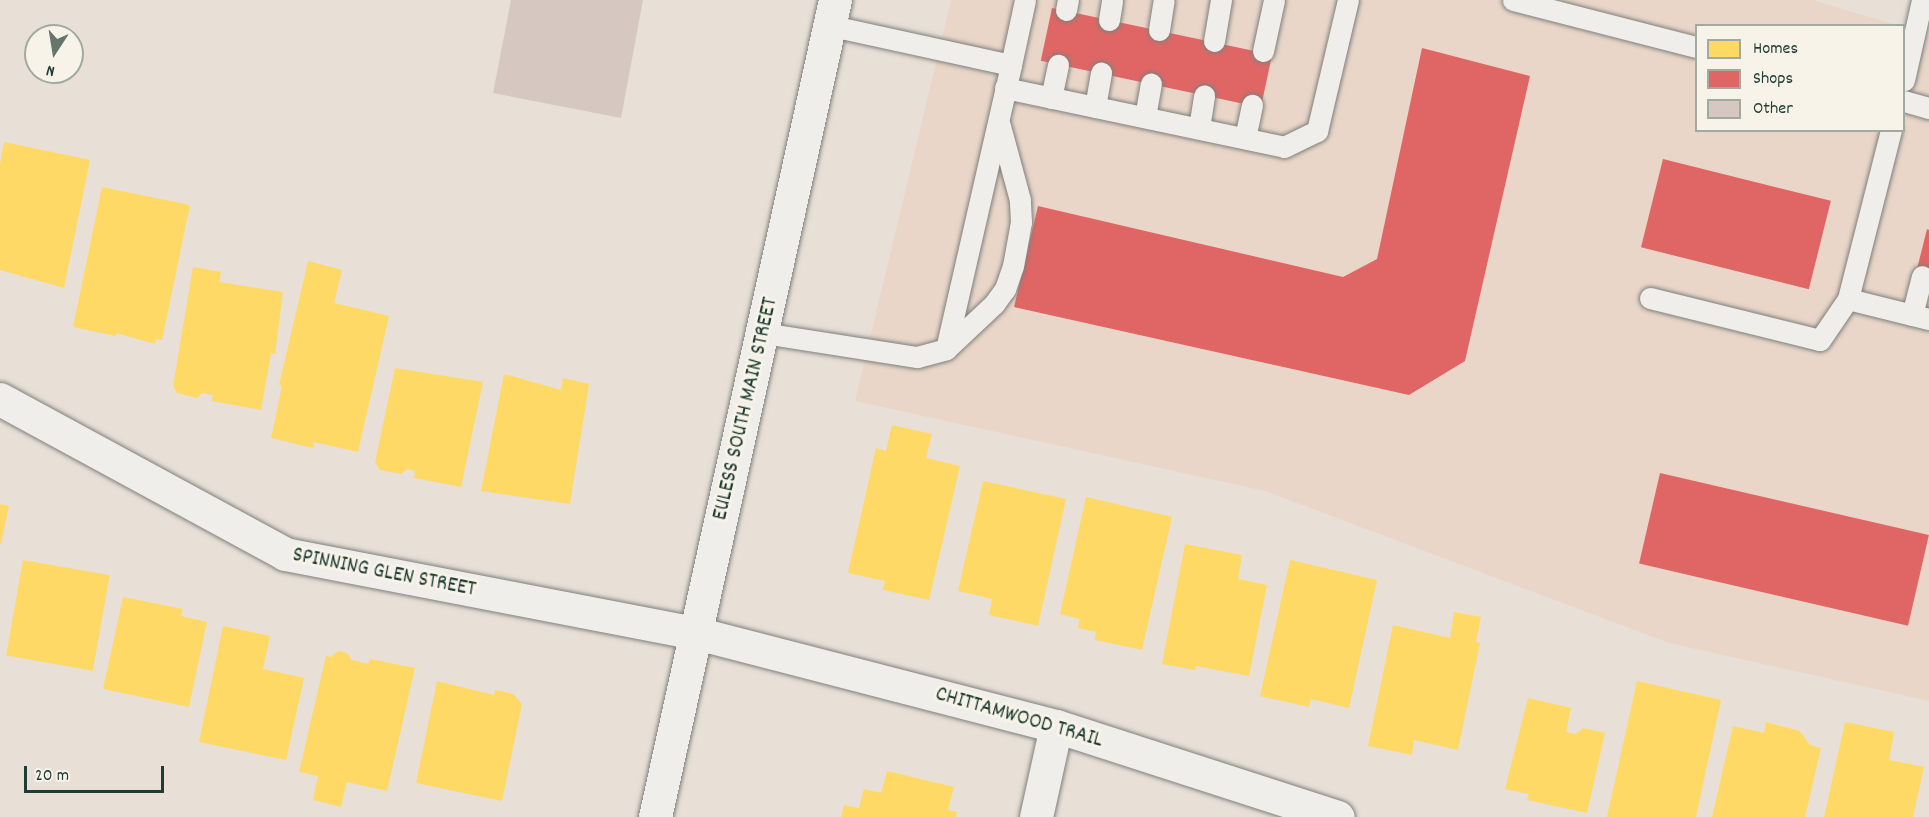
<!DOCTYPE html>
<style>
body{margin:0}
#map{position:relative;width:1929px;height:817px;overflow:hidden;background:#e8dfd7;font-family:Dekko,sans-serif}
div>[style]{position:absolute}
.built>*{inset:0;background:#ead6c9}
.homes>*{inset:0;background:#ffd966;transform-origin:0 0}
.shops>*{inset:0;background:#e06666;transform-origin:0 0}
.building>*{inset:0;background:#d6c8c0}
.roads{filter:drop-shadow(0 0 2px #7f807b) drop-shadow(0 0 2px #7f807b)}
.lane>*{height:21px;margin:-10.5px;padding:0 10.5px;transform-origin:10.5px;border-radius:10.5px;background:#f0eeea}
.street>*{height:33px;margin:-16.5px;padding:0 16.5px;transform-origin:16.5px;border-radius:16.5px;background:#f0eeea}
.secondary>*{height:33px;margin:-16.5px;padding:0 16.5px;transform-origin:16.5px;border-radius:16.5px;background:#f0eeea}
span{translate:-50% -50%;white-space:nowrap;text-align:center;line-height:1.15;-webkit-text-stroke:6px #f7f3e8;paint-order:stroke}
.street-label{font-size:22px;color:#1f3d34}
.legend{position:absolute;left:1695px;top:24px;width:210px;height:108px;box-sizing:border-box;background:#f7f3e8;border:2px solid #a1aaa0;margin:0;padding:8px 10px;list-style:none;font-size:18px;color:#1f3d34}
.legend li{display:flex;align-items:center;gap:12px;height:30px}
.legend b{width:30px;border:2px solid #a1aaa0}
.north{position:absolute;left:24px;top:24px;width:60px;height:60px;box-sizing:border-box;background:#f7f3e8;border:2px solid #a1aaa0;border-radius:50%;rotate:192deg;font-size:16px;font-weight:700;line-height:24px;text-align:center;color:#1f3d34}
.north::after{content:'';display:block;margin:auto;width:21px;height:27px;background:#65766d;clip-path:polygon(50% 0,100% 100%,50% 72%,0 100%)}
.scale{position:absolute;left:24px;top:766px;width:140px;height:27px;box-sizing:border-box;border:3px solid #1f3d34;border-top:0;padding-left:8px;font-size:18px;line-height:21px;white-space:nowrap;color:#1f3d34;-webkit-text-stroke:4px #f7f3e8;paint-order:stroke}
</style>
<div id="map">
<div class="built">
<i style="clip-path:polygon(951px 0,1813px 0,1896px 25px,1696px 26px,1696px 130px,1904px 130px,1904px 28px,1929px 36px,1929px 701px,1669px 643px,1265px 491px,855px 401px)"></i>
</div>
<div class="homes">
<i style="clip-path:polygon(4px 142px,90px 160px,64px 288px,0 270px,0 164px)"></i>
<i style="clip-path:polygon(102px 187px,190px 205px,162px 340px,156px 339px,155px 344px,116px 333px,116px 336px,73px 327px)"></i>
<i style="clip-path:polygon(308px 261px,342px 270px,334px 303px,389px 316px,358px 452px,314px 442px,313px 448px,271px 438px,282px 386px,279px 385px)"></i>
<i style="clip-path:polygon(193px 267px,221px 272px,219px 282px,283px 292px,275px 354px,271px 353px,261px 410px,212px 401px,213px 395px,202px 393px,197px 398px,177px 393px,173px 386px)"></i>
<i style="clip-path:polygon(395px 368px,483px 382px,461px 487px,414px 478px,415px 471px,407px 469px,401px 474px,380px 470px,375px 462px)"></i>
<i style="clip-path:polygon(504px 374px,561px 390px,563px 378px,589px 384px,570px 504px,481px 491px)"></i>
<i style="clip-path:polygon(892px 425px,932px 434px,926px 458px,960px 466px,929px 600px,883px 590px,885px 581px,848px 573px,876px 448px,886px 451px)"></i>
<i style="clip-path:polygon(983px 481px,1066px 499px,1038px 626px,989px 615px,992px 599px,958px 591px)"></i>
<i style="clip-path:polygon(1086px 497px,1172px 517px,1142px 650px,1095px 640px,1096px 632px,1078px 628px,1080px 619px,1060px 614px)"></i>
<i style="clip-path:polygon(0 504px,9px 506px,1px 544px,0 543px)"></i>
<i style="clip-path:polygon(1185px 544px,1242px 555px,1238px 579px,1267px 585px,1249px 676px,1196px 666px,1195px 670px,1162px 664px)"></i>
<i style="left:23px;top:560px;width:88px;height:97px;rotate:10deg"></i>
<i style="clip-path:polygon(1290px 560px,1377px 580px,1349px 708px,1311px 699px,1309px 707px,1260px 696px)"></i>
<i style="clip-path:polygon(123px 597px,183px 609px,181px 616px,207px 622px,189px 707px,103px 689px)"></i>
<i style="clip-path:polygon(1454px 612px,1481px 617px,1476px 642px,1480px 643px,1458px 750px,1414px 740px,1412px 755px,1368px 746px,1393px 625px,1450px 638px)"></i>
<i style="clip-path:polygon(223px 626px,270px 636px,263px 669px,304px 678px,286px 760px,199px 742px)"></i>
<i style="clip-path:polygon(338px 651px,347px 653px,352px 660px,368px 664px,370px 659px,415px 668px,387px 791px,347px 782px,341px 807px,313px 800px,318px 776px,299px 772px,326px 656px,331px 657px)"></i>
<i style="clip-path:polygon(437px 681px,494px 695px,495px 690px,513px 694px,522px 704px,502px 801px,416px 783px)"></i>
<i style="clip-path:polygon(1637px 681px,1721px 700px,1696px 817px,1607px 817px)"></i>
<i style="clip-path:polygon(1528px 698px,1571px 708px,1566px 732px,1576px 734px,1583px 728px,1605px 733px,1587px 813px,1527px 800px,1529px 794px,1505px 789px)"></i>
<i style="clip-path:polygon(1766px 722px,1800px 731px,1810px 745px,1821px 748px,1805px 817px,1712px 817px,1733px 726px,1764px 733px)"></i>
<i style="clip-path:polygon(1845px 722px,1894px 732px,1889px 760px,1924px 767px,1913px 817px,1824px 817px)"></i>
<i style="clip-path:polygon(887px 771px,954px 787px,948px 810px,957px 812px,956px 817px,841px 817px,844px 805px,859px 808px,864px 789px,881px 793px)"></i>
</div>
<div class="shops">
<i style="left:1052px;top:8px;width:225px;height:54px;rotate:12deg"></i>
<i style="clip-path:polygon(1422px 48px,1530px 76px,1465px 361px,1409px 395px,1014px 307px,1038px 206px,1343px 277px,1377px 259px)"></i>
<i style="left:1663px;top:159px;width:173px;height:91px;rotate:14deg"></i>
<i style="clip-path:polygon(1927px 229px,1929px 230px,1929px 277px,1916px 273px)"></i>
<i style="left:1660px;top:473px;width:276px;height:93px;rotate:13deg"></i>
</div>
<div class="building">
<i style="clip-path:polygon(511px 0,643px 0,621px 118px,493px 93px)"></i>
</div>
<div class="roads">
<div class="lane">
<i style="left:1513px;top:0;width:189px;rotate:14.4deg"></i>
<i style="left:1066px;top:10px;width:10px;rotate:-79deg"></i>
<i style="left:1109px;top:20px;width:20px;rotate:-81deg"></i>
<i style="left:832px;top:26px;width:183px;rotate:12.3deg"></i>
<i style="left:1011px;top:65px;width:66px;rotate:-77.8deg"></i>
<i style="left:1159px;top:30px;width:30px;rotate:-81deg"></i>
<i style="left:1214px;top:41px;width:42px;rotate:-80.3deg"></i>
<i style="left:1263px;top:51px;width:52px;rotate:-77.8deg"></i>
<i style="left:1904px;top:80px;width:82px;rotate:-77.3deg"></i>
<i style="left:1005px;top:88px;width:285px;rotate:11.9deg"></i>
<i style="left:1284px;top:147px;width:37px;rotate:-26deg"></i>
<i style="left:1317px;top:131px;width:135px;rotate:-76.7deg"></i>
<i style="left:1051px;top:98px;width:34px;rotate:-78deg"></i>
<i style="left:1904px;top:101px;width:26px;rotate:16deg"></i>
<i style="left:1095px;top:107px;width:35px;rotate:-80deg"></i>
<i style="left:1145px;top:117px;width:34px;rotate:-80deg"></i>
<i style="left:1199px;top:128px;width:33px;rotate:-81deg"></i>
<i style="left:1891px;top:130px;width:174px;rotate:104.3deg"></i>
<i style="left:1848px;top:299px;width:83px;rotate:13.9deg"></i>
<i style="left:1245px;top:138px;width:34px;rotate:-78deg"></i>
<i style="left:1650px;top:298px;width:175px;rotate:13.9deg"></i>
<i style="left:1820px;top:340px;width:50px;rotate:-55.7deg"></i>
<i style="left:1912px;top:315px;width:40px;rotate:-75.6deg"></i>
<i style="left:763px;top:333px;width:156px;rotate:8.9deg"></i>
<i style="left:917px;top:357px;width:30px;rotate:-15deg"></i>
<i style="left:946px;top:349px;width:291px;rotate:-77.1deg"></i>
<i style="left:946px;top:349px;width:66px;rotate:-43.2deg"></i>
<i style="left:994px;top:304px;width:19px;rotate:-54deg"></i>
<i style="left:1005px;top:289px;width:24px;rotate:-71deg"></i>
<i style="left:1013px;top:266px;width:45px;rotate:-79.7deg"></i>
<i style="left:1021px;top:222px;width:22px;rotate:-93deg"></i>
<i style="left:1020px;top:200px;width:77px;rotate:-105.1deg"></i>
</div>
<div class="street">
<i style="left:0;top:399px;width:324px;rotate:28.5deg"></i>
<i style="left:285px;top:554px;width:419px;rotate:10.9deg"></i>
<i style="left:696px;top:633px;width:372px;rotate:14.5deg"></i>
<i style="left:1056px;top:726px;width:296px;rotate:17.9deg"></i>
<i style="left:1036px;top:817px;width:93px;rotate:-77.6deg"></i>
</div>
<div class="secondary">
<i style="left:655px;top:817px;width:837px;rotate:-77.58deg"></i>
</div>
</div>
<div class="street-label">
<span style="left:746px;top:409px;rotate:-77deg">EULESS SOUTH MAIN STREET</span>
<span style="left:384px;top:573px;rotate:11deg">SPINNING GLEN STREET</span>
<span style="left:1019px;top:718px;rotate:16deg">CHITTAMWOOD TRAIL</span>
</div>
<ul class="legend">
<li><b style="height:16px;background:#ffd966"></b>Homes</li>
<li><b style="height:16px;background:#e06666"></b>Shops</li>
<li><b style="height:16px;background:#d6c8c0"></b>Other</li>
</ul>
<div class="north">N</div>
<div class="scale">20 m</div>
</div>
